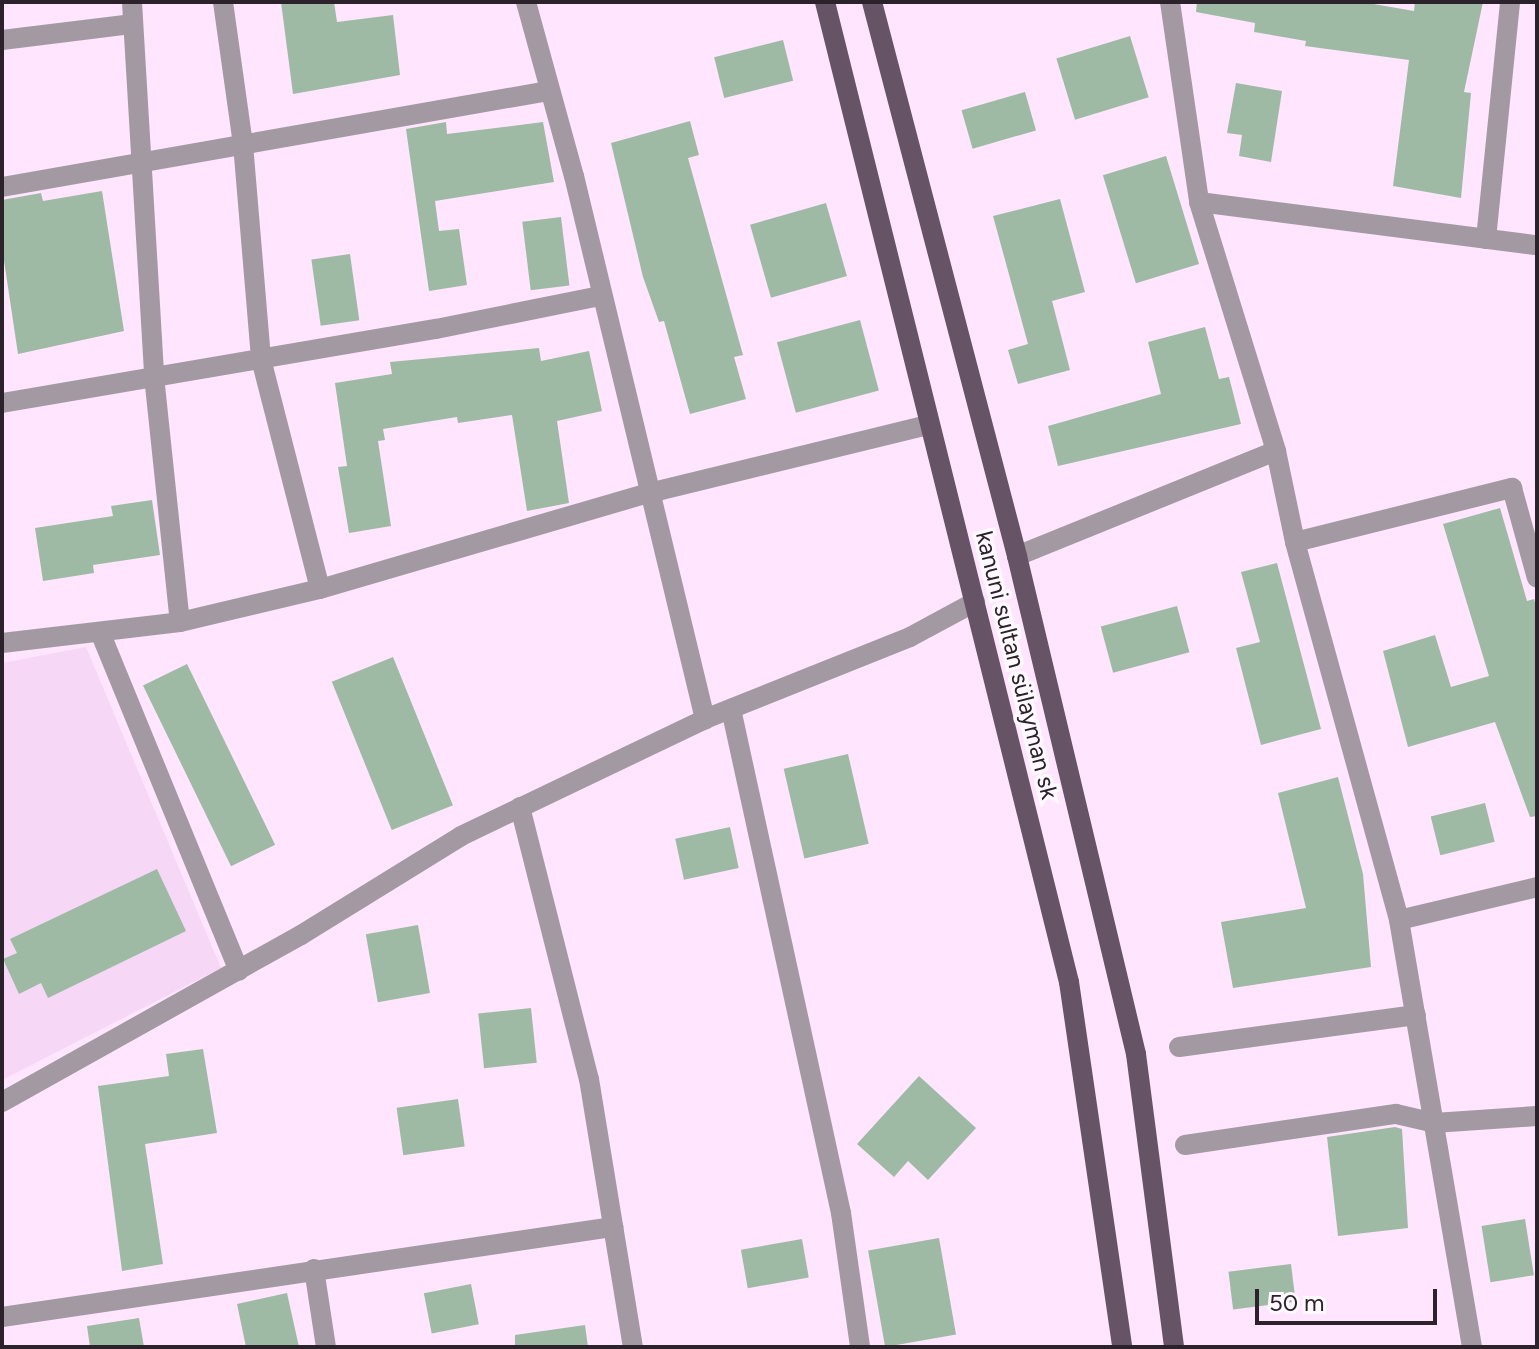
<!DOCTYPE html>
<meta charset="utf-8">
<style>
body{margin:0}
#map{position:relative;width:1539px;height:1349px;overflow:hidden;background:#ffe5fe;font-family:Figtree,sans-serif}
div>[style]{position:absolute}
.built>*{inset:0;background:#f7d7f6}
.building>*{inset:0;background:#9ebaa4;transform-origin:0 0}
.minor>*{height:20px;margin:-10px;padding:0 10px;transform-origin:10px;border-radius:10px;background:#a399a3}
.major>*{height:20px;margin:-10px;padding:0 10px;transform-origin:10px;border-radius:10px;background:#665365}
span{translate:-50% -50%;white-space:nowrap;text-align:center;line-height:1.15;-webkit-text-stroke:7px #fffaff;paint-order:stroke}
.street-label{font-size:24px;color:#2b222b}
.frame{position:absolute;inset:0;border:4px solid #2b222b;pointer-events:none}
.scale{position:absolute;left:1255px;top:1289px;width:182px;height:36px;box-sizing:border-box;border:4px solid #2b222b;border-top:0;padding-left:10px;font-size:24px;line-height:28px;white-space:nowrap;color:#2b222b;-webkit-text-stroke:6px #fffaff;paint-order:stroke}
</style>
<div id="map">
<div class="built">
<i style="clip-path:polygon(86px 647px,221px 968px,2px 1080px,2px 663px)"></i>
</div>
<div class="building">
<i style="clip-path:polygon(281px 2px,334px 2px,337px 22px,393px 15px,400px 75px,293px 94px)"></i>
<i style="clip-path:polygon(1197px 2px,1362px 2px,1414px 11px,1415px 2px,1483px 2px,1464px 92px,1471px 93px,1461px 198px,1393px 186px,1409px 60px,1305px 46px,1306px 41px,1254px 32px,1255px 23px,1196px 12px)"></i>
<i style="left:1130px;top:36px;width:64px;height:77px;rotate:73deg"></i>
<i style="left:783px;top:40px;width:42px;height:71px;rotate:76deg"></i>
<i style="clip-path:polygon(1236px 83px,1282px 91px,1271px 162px,1239px 156px,1242px 135px,1227px 133px)"></i>
<i style="left:1025px;top:92px;width:40px;height:66px;rotate:74deg"></i>
<i style="clip-path:polygon(690px 121px,699px 155px,688px 158px,743px 355px,734px 357px,746px 399px,690px 414px,664px 321px,659px 322px,643px 277px,611px 143px)"></i>
<i style="clip-path:polygon(446px 122px,447px 134px,543px 122px,554px 182px,435px 201px,439px 231px,459px 229px,467px 285px,429px 291px,406px 129px)"></i>
<i style="left:1166px;top:156px;width:113px;height:66px;rotate:73deg"></i>
<i style="clip-path:polygon(102px 191px,124px 331px,18px 354px,2px 247px,2px 200px,41px 193px,43px 201px)"></i>
<i style="clip-path:polygon(1060px 199px,1085px 292px,1052px 301px,1070px 370px,1018px 384px,1008px 350px,1028px 344px,993px 216px)"></i>
<i style="left:826px;top:203px;width:76px;height:79px;rotate:74deg"></i>
<i style="left:561px;top:217px;width:69px;height:39px;rotate:83deg"></i>
<i style="left:350px;top:254px;width:67px;height:39px;rotate:82deg"></i>
<i style="left:860px;top:320px;width:73px;height:86px;rotate:75deg"></i>
<i style="clip-path:polygon(1205px 327px,1219px 379px,1229px 377px,1241px 424px,1058px 466px,1048px 426px,1161px 394px,1148px 342px)"></i>
<i style="clip-path:polygon(539px 348px,541px 361px,589px 351px,602px 411px,557px 421px,569px 503px,527px 511px,512px 415px,458px 423px,457px 417px,383px 429px,385px 440px,378px 441px,391px 526px,349px 533px,338px 467px,347px 466px,335px 383px,392px 374px,390px 362px)"></i>
<i style="clip-path:polygon(152px 500px,160px 555px,93px 565px,94px 573px,43px 581px,35px 528px,113px 516px,111px 506px)"></i>
<i style="clip-path:polygon(1500px 508px,1527px 601px,1534px 599px,1537px 610px,1537px 816px,1530px 817px,1495px 722px,1408px 747px,1383px 651px,1435px 635px,1451px 687px,1489px 676px,1443px 524px)"></i>
<i style="clip-path:polygon(1277px 563px,1321px 729px,1261px 745px,1236px 648px,1260px 642px,1241px 572px)"></i>
<i style="left:1177px;top:606px;width:48px;height:79px;rotate:75deg"></i>
<i style="left:393px;top:657px;width:160px;height:66px;rotate:68deg"></i>
<i style="left:187px;top:664px;width:201px;height:49px;rotate:64deg"></i>
<i style="left:848px;top:754px;width:92px;height:66px;rotate:77deg"></i>
<i style="clip-path:polygon(1338px 777px,1363px 874px,1371px 967px,1233px 988px,1221px 922px,1306px 908px,1278px 793px)"></i>
<i style="left:1485px;top:803px;width:40px;height:56px;rotate:76deg"></i>
<i style="left:730px;top:827px;width:42px;height:56px;rotate:78deg"></i>
<i style="clip-path:polygon(157px 869px,186px 931px,48px 998px,41px 983px,19px 994px,3px 959px,17px 953px,10px 939px)"></i>
<i style="left:418px;top:925px;width:69px;height:53px;rotate:80deg"></i>
<i style="left:531px;top:1008px;width:55px;height:53px;rotate:84deg"></i>
<i style="clip-path:polygon(203px 1049px,217px 1133px,145px 1144px,163px 1264px,122px 1271px,98px 1086px,169px 1076px,166px 1054px)"></i>
<i style="clip-path:polygon(919px 1076px,976px 1128px,928px 1180px,908px 1161px,894px 1177px,857px 1144px)"></i>
<i style="left:458px;top:1099px;width:48px;height:62px;rotate:82deg"></i>
<i style="clip-path:polygon(1395px 1127px,1402px 1129px,1408px 1228px,1338px 1236px,1327px 1137px)"></i>
<i style="left:1525px;top:1219px;width:57px;height:44px;rotate:81deg"></i>
<i style="left:939px;top:1238px;width:98px;height:72px;rotate:80deg"></i>
<i style="left:802px;top:1239px;width:39px;height:62px;rotate:80deg"></i>
<i style="left:1291px;top:1264px;width:38px;height:63px;rotate:83deg"></i>
<i style="left:471px;top:1284px;width:41px;height:48px;rotate:79deg"></i>
<i style="clip-path:polygon(287px 1293px,299px 1347px,246px 1347px,237px 1304px)"></i>
<i style="clip-path:polygon(139px 1318px,144px 1347px,90px 1347px,87px 1326px)"></i>
<i style="clip-path:polygon(585px 1325px,588px 1347px,515px 1347px,515px 1335px)"></i>
</div>
<div class="minor">
<i style="left:132px;top:2px;width:375px;rotate:86.6deg"></i>
<i style="left:154px;top:376px;width:247px;rotate:84deg"></i>
<i style="left:223px;top:2px;width:143px;rotate:82deg"></i>
<i style="left:243px;top:144px;width:216px;rotate:85.2deg"></i>
<i style="left:261px;top:359px;width:237px;rotate:75.6deg"></i>
<i style="left:526px;top:2px;width:180px;rotate:74.6deg"></i>
<i style="left:574px;top:176px;width:559px;rotate:76.44deg"></i>
<i style="left:1170px;top:2px;width:202px;rotate:81.7deg"></i>
<i style="left:1199px;top:202px;width:261px;rotate:72.8deg"></i>
<i style="left:1276px;top:451px;width:93px;rotate:78.2deg"></i>
<i style="left:1295px;top:542px;width:392px;rotate:74.6deg"></i>
<i style="left:1399px;top:920px;width:433px;rotate:80.3deg"></i>
<i style="left:2px;top:40px;width:132px;rotate:-7deg"></i>
<i style="left:2px;top:187px;width:554px;rotate:-9.97deg"></i>
<i style="left:1199px;top:202px;width:341px;rotate:7.3deg"></i>
<i style="left:1486px;top:239px;width:238px;rotate:-84.2deg"></i>
<i style="left:2px;top:403px;width:440px;rotate:-9.7deg"></i>
<i style="left:436px;top:329px;width:166px;rotate:-11.4deg"></i>
<i style="left:1295px;top:542px;width:224px;rotate:-14deg"></i>
<i style="left:1512px;top:488px;width:93px;rotate:74.5deg"></i>
<i style="left:1017px;top:556px;width:279px;rotate:-22.1deg"></i>
<i style="left:100px;top:632px;width:366px;rotate:67.7deg"></i>
<i style="left:2px;top:643px;width:179px;rotate:-6.7deg"></i>
<i style="left:180px;top:622px;width:144px;rotate:-13.3deg"></i>
<i style="left:320px;top:589px;width:343px;rotate:-16.3deg"></i>
<i style="left:649px;top:493px;width:287px;rotate:-13.7deg"></i>
<i style="left:731px;top:709px;width:516px;rotate:77.69deg"></i>
<i style="left:841px;top:1213px;width:135px;rotate:81.9deg"></i>
<i style="left:520px;top:807px;width:281px;rotate:75.8deg"></i>
<i style="left:589px;top:1079px;width:272px;rotate:80.7deg"></i>
<i style="left:1399px;top:920px;width:142px;rotate:-13.4deg"></i>
<i style="left:1179px;top:1047px;width:239px;rotate:-7.7deg"></i>
<i style="left:2px;top:1102px;width:342px;rotate:-29.2deg"></i>
<i style="left:301px;top:935px;width:188px;rotate:-31.7deg"></i>
<i style="left:461px;top:836px;width:271px;rotate:-25.6deg"></i>
<i style="left:705px;top:719px;width:221px;rotate:-21.8deg"></i>
<i style="left:910px;top:637px;width:74px;rotate:-28.3deg"></i>
<i style="left:1185px;top:1145px;width:213px;rotate:-8.4deg"></i>
<i style="left:1396px;top:1114px;width:39px;rotate:13deg"></i>
<i style="left:1434px;top:1123px;width:103px;rotate:-3.9deg"></i>
<i style="left:314px;top:1269px;width:79px;rotate:81.3deg"></i>
<i style="left:2px;top:1317px;width:618px;rotate:-8.38deg"></i>
</div>
<div class="major">
<i style="left:825px;top:2px;width:1010px;rotate:76.02deg"></i>
<i style="left:1069px;top:982px;width:369px;rotate:81.7deg"></i>
<i style="left:872px;top:2px;width:573px;rotate:75.33deg"></i>
<i style="left:1017px;top:556px;width:512px;rotate:76.56deg"></i>
<i style="left:1136px;top:1054px;width:295px;rotate:82.6deg"></i>
</div>
<div class="street-label">
<span style="left:1017px;top:665px;rotate:76deg">kanuni sultan sülayman sk</span>
</div>
<div class="frame"></div>
<div class="scale">50 m</div>
</div>
